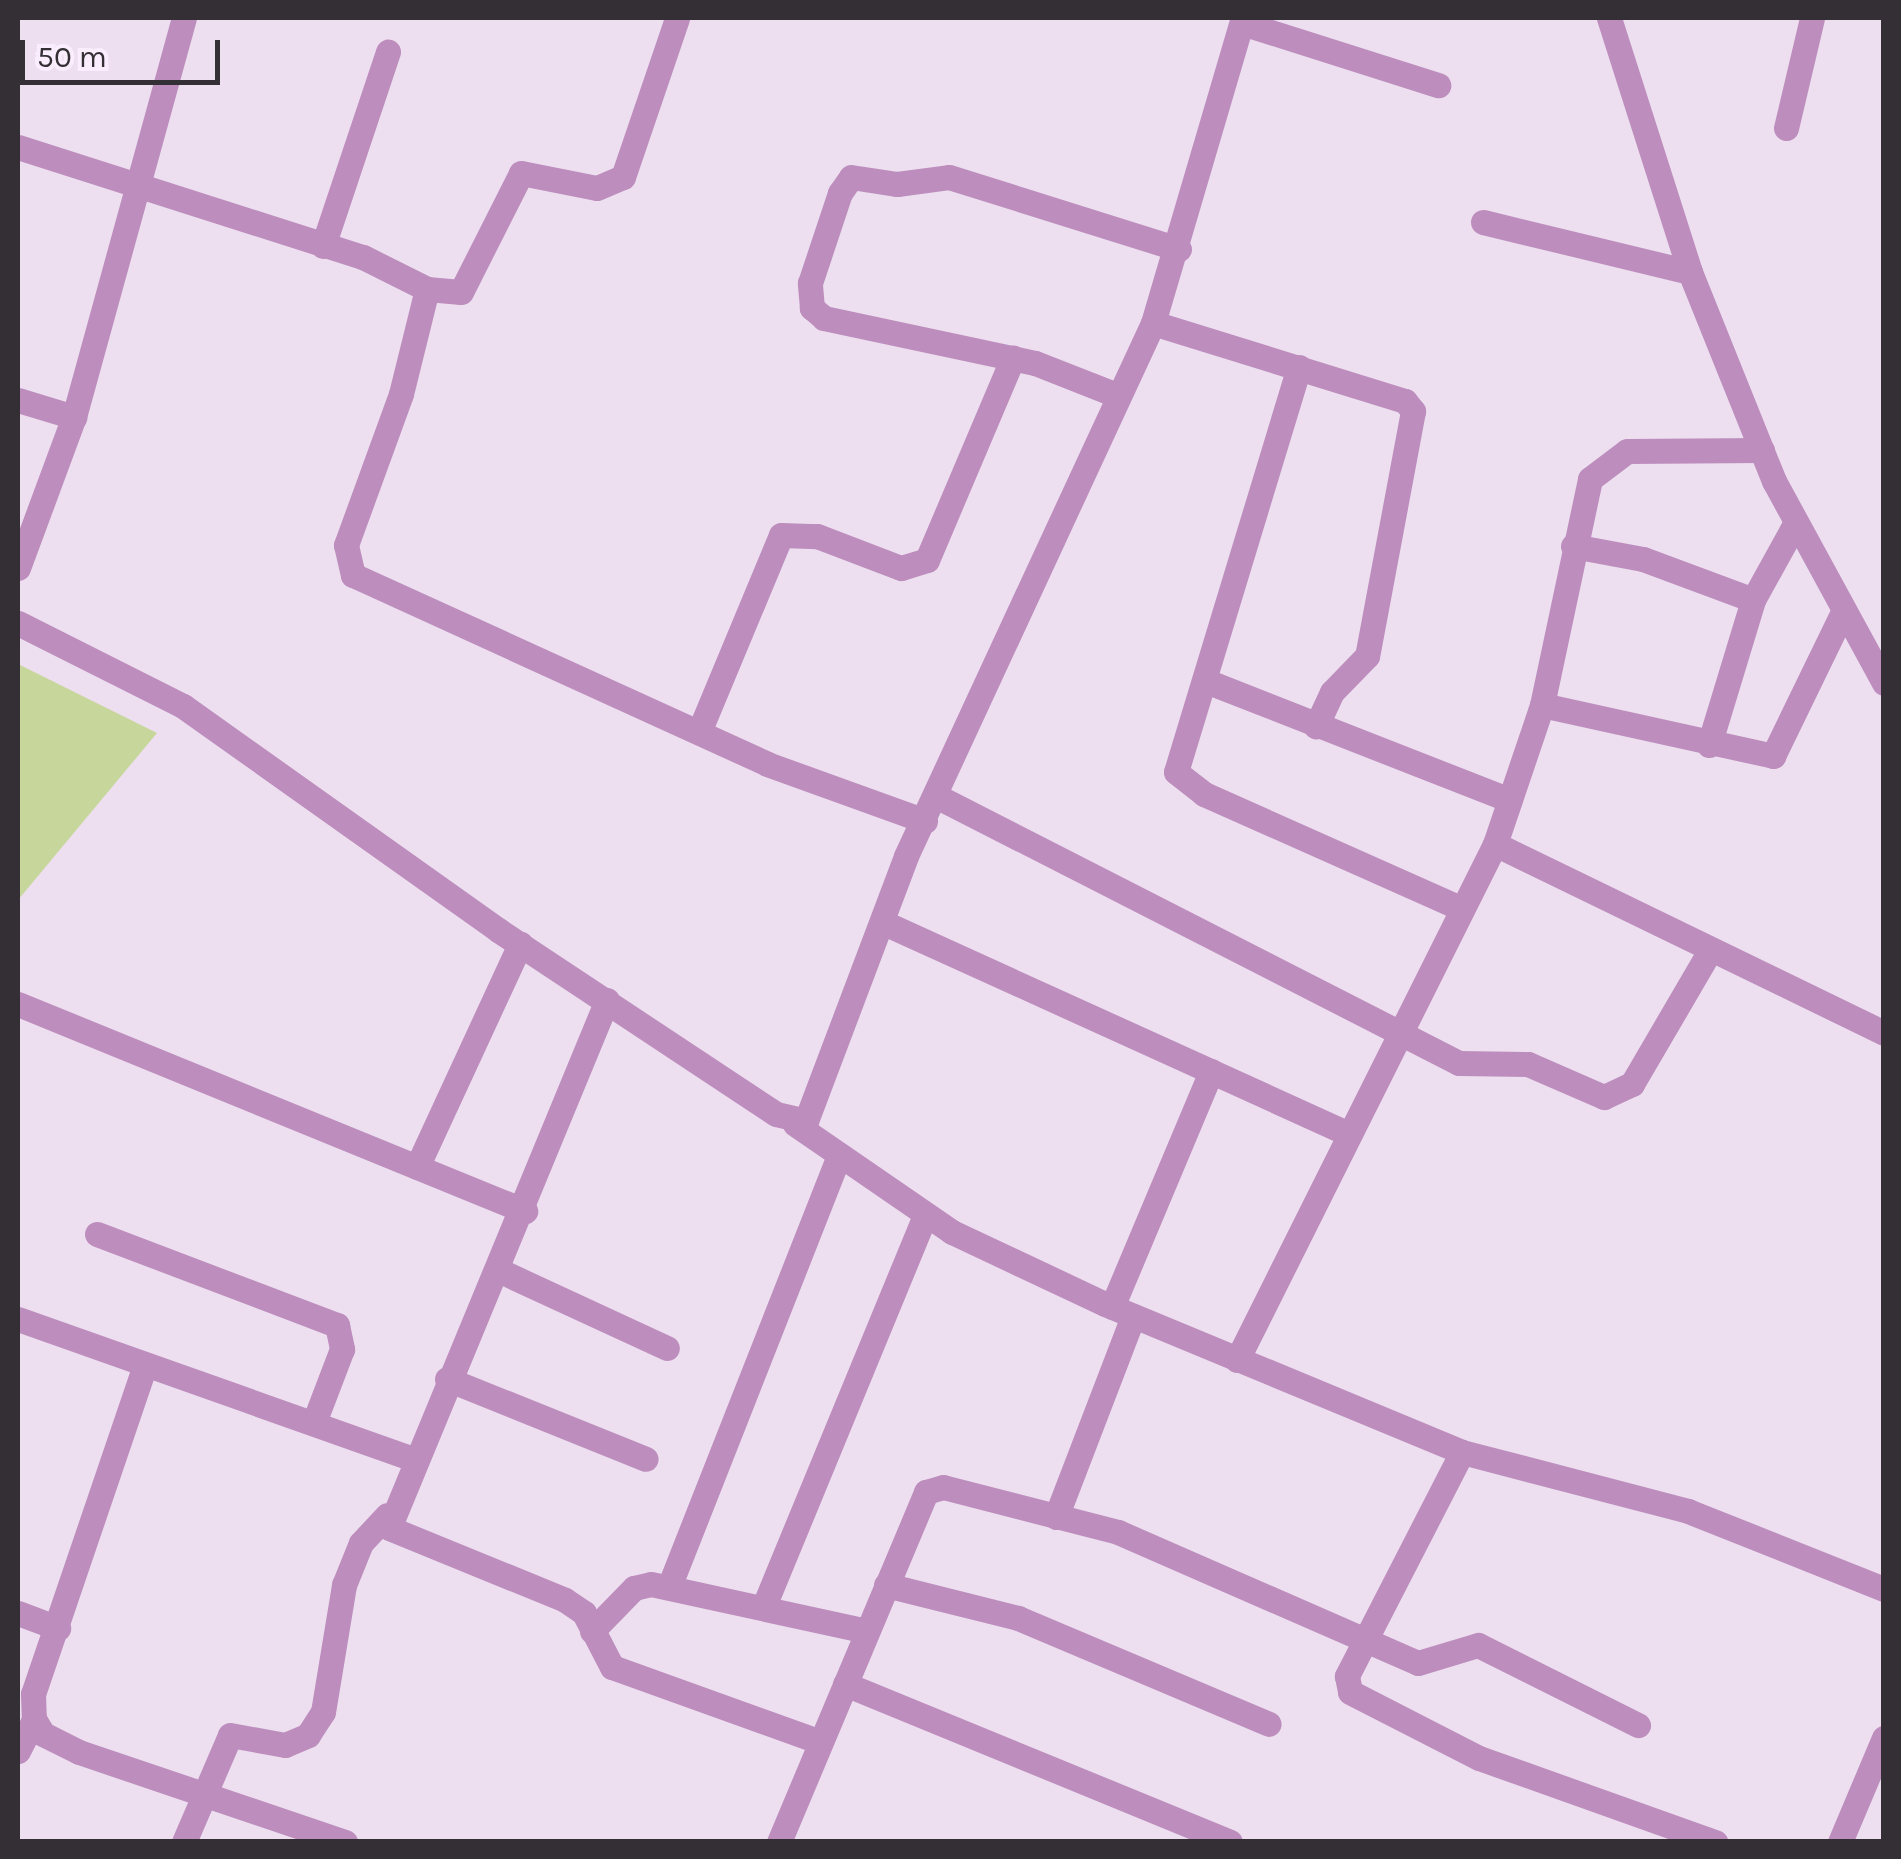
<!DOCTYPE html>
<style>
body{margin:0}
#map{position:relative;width:1901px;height:1859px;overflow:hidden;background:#eddff0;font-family:Karla,sans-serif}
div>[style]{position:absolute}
.green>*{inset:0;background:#c7d69b}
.street>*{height:25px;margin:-12.5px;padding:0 12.5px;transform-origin:12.5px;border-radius:12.5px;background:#bd8ebd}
span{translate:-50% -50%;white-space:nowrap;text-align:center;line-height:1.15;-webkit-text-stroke:8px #faedfd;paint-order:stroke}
.frame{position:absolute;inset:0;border:20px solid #342f35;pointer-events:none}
.scale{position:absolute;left:20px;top:40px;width:200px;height:45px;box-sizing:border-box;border:5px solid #342f35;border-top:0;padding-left:12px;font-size:30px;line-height:35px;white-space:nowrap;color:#342f35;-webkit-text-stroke:8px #faedfd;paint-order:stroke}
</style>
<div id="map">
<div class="green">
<i style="clip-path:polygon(18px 664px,157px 733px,18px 900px)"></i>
</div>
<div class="street">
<i style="left:1609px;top:18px;width:267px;rotate:72.3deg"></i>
<i style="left:1690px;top:272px;width:225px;rotate:68.1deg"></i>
<i style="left:1774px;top:481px;width:230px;rotate:61.4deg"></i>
<i style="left:1242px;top:23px;width:206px;rotate:17.6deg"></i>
<i style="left:1786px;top:128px;width:113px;rotate:-76.7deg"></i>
<i style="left:18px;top:147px;width:362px;rotate:17.7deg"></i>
<i style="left:363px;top:257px;width:72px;rotate:26.6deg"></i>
<i style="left:427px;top:289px;width:34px;rotate:5deg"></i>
<i style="left:461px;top:292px;width:133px;rotate:-63.2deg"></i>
<i style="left:521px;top:173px;width:77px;rotate:11.2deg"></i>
<i style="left:597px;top:188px;width:28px;rotate:-23deg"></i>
<i style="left:623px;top:177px;width:168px;rotate:-71.2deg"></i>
<i style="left:1483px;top:222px;width:213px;rotate:13.6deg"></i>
<i style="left:323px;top:246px;width:205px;rotate:-71.5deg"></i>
<i style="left:427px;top:289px;width:108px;rotate:103.9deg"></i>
<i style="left:401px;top:394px;width:161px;rotate:110deg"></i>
<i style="left:346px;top:545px;width:31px;rotate:77deg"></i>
<i style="left:353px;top:575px;width:455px;rotate:24.5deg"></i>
<i style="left:767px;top:764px;width:168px;rotate:19.8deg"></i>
<i style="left:1153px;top:323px;width:264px;rotate:17.2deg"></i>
<i style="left:1405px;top:401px;width:13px;rotate:51deg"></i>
<i style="left:1413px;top:411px;width:249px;rotate:100.6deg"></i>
<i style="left:1367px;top:656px;width:50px;rotate:134.2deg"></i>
<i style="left:1332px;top:692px;width:38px;rotate:115deg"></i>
<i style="left:1299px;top:367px;width:423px;rotate:106.9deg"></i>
<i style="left:1176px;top:772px;width:36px;rotate:38deg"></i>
<i style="left:1204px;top:794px;width:282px;rotate:24deg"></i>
<i style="left:1114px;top:394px;width:85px;rotate:-158.6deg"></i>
<i style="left:1035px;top:363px;width:216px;rotate:-168deg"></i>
<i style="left:824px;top:318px;width:16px;rotate:-140deg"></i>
<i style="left:812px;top:308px;width:25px;rotate:-95deg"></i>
<i style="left:810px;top:283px;width:95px;rotate:-71.6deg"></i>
<i style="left:840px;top:193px;width:19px;rotate:-55deg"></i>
<i style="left:851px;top:177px;width:47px;rotate:8.7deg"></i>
<i style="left:897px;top:184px;width:52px;rotate:-7.7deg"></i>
<i style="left:949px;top:177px;width:241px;rotate:17.4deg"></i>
<i style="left:18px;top:400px;width:59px;rotate:16.9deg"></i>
<i style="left:1573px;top:546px;width:71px;rotate:10.5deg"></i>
<i style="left:1643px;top:559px;width:117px;rotate:20.4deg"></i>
<i style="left:18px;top:568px;width:161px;rotate:-69.7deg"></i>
<i style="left:74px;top:417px;width:414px;rotate:-74.6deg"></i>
<i style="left:18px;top:623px;width:185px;rotate:26.7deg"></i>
<i style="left:183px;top:706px;width:387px;rotate:35.4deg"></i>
<i style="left:498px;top:930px;width:333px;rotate:33.5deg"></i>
<i style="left:776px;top:1114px;width:31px;rotate:13deg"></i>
<i style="left:806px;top:1121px;width:283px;rotate:-69.3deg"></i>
<i style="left:906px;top:856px;width:587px;rotate:-65.14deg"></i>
<i style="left:1153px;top:323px;width:318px;rotate:-73.6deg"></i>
<i style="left:1206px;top:681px;width:326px;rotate:21.4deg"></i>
<i style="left:1542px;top:705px;width:237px;rotate:12.4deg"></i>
<i style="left:1773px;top:756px;width:156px;rotate:-64.1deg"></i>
<i style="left:699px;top:732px;width:213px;rotate:-67.4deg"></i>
<i style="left:781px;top:535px;width:36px;rotate:2deg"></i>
<i style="left:817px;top:536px;width:90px;rotate:20.9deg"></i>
<i style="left:901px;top:568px;width:27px;rotate:-17deg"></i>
<i style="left:927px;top:560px;width:220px;rotate:-67deg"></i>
<i style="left:1709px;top:745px;width:152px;rotate:-73.1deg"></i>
<i style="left:1753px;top:600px;width:87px;rotate:-61.1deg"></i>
<i style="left:938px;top:797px;width:585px;rotate:27.05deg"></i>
<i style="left:1459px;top:1063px;width:69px;rotate:0.8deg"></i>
<i style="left:1528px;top:1064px;width:83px;rotate:23.5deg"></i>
<i style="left:1604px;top:1097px;width:31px;rotate:-25deg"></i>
<i style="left:1632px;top:1084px;width:156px;rotate:-59.7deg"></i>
<i style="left:1495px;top:844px;width:432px;rotate:25.9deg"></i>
<i style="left:882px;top:922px;width:513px;rotate:24.42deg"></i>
<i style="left:607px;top:1000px;width:571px;rotate:112.43deg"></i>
<i style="left:389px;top:1528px;width:190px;rotate:22.2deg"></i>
<i style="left:565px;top:1600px;width:23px;rotate:34deg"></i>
<i style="left:584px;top:1613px;width:61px;rotate:62.6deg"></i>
<i style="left:612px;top:1667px;width:221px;rotate:19.8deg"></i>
<i style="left:18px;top:1004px;width:548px;rotate:22.21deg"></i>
<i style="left:795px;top:1124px;width:191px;rotate:34.5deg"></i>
<i style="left:952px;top:1232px;width:169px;rotate:25.2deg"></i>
<i style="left:1105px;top:1304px;width:386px;rotate:22.5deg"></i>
<i style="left:1462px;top:1452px;width:234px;rotate:14.6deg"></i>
<i style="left:1688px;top:1511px;width:211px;rotate:21.7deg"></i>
<i style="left:417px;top:1167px;width:246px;rotate:-65.2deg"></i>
<i style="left:97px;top:1234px;width:257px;rotate:20.8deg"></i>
<i style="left:337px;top:1325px;width:25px;rotate:78deg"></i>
<i style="left:342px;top:1349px;width:73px;rotate:110.9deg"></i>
<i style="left:498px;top:1270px;width:186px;rotate:24.8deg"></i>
<i style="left:1112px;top:1307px;width:256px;rotate:-67.2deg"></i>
<i style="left:18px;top:1319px;width:417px;rotate:19.5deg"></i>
<i style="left:1237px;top:1360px;width:577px;rotate:-63.43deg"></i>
<i style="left:1495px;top:844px;width:147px;rotate:-71.3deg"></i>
<i style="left:1542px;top:705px;width:231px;rotate:-78deg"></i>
<i style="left:1590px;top:479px;width:46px;rotate:-37.1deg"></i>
<i style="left:1627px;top:451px;width:135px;rotate:-0.4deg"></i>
<i style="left:144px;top:1368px;width:344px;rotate:108.8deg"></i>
<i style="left:33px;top:1694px;width:25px;rotate:88deg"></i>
<i style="left:34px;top:1719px;width:17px;rotate:59deg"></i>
<i style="left:43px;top:1734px;width:40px;rotate:26.6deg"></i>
<i style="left:79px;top:1752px;width:281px;rotate:18.7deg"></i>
<i style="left:447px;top:1379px;width:214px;rotate:21.9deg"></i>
<i style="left:1462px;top:1452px;width:252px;rotate:117.2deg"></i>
<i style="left:1347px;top:1676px;width:16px;rotate:79deg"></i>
<i style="left:1350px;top:1692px;width:145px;rotate:27.1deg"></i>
<i style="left:1479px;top:1758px;width:251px;rotate:19.6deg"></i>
<i style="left:1056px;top:1517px;width:215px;rotate:-69deg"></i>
<i style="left:886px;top:1585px;width:136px;rotate:14deg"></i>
<i style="left:1018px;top:1618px;width:272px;rotate:22.9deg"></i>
<i style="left:669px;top:1587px;width:464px;rotate:-68.5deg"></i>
<i style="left:764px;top:1606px;width:423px;rotate:-67.6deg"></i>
<i style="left:18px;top:1613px;width:43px;rotate:20.6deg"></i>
<i style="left:592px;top:1631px;width:60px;rotate:-45.7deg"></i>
<i style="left:634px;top:1588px;width:17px;rotate:-13deg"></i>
<i style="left:651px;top:1584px;width:221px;rotate:12.3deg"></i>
<i style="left:845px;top:1684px;width:416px;rotate:22.3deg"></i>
<i style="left:18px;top:1751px;width:36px;rotate:-63deg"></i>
<i style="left:184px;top:1842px;width:116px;rotate:-66.7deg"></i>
<i style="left:230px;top:1735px;width:56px;rotate:10.3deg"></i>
<i style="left:285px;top:1745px;width:25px;rotate:-23deg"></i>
<i style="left:308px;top:1735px;width:27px;rotate:-57deg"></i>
<i style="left:323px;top:1712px;width:129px;rotate:-80.6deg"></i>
<i style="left:344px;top:1585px;width:45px;rotate:-68deg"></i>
<i style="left:361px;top:1543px;width:38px;rotate:-47deg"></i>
<i style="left:779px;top:1842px;width:380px;rotate:-67.2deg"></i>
<i style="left:926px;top:1492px;width:18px;rotate:-16deg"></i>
<i style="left:943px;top:1487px;width:181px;rotate:14.4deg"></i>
<i style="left:1118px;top:1532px;width:327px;rotate:23.6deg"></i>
<i style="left:1418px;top:1663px;width:63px;rotate:-16.7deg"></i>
<i style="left:1478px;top:1645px;width:179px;rotate:26.6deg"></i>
<i style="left:1840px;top:1842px;width:113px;rotate:-67.1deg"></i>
</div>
<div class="frame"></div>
<div class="scale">50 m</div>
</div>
